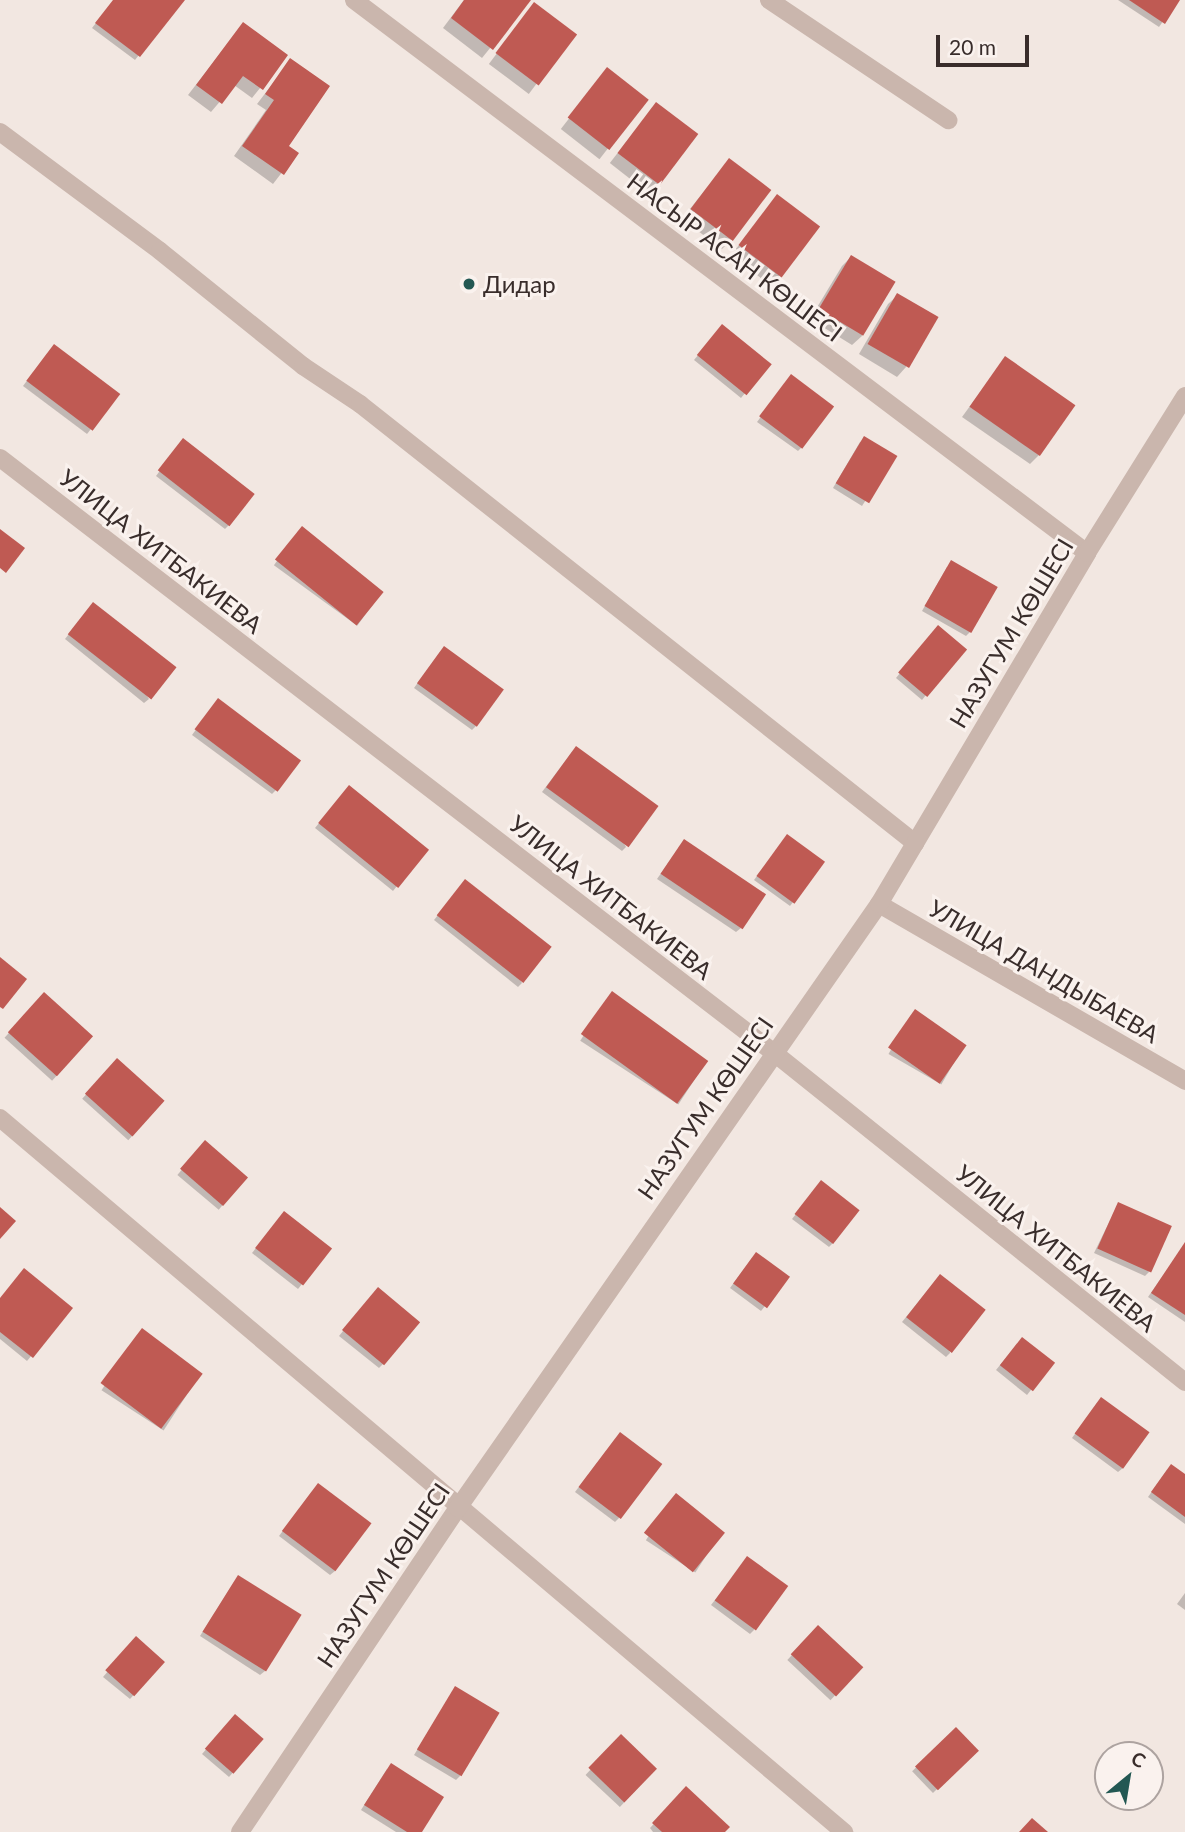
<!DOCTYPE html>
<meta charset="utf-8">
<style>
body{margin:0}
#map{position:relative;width:1185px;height:1832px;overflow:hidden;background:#f2e7e1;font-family:Lato,sans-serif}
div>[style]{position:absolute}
.shadow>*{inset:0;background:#0003;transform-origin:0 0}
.building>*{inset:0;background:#bf5a53;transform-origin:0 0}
.minor>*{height:18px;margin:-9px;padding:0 9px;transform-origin:9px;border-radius:9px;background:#cab6ad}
.dots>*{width:19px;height:19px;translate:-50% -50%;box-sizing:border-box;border:4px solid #faf2ee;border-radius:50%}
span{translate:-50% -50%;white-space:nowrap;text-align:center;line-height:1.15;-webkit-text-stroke:6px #faf2ee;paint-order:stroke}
.street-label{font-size:24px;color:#392d2b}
.poi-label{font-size:24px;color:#392d2b}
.left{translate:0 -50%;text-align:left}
.north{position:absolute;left:1094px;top:1741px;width:70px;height:70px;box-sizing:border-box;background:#faf2ee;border:2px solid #ada3a0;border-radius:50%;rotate:30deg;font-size:19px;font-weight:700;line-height:28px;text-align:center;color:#392d2b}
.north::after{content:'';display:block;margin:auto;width:24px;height:32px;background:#235853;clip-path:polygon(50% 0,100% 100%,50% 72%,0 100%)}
.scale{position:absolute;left:936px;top:35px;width:93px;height:32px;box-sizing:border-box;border:4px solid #392d2b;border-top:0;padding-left:9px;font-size:21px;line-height:24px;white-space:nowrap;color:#392d2b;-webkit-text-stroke:5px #faf2ee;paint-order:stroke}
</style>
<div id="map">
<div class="shadow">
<i style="clip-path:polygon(114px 0,182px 0,135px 60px,92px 28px)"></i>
<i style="clip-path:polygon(464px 0,529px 0,482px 58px,443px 28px)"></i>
<i style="clip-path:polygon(1118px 0,1178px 0,1159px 27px)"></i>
<i style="left:534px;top:4px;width:50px;height:75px;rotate:37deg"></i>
<i style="clip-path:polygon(243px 24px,286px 56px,252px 98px,234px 85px,211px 112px,188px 95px)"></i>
<i style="clip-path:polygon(290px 61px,286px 147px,297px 153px,273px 184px,234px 156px,266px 110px,257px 104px)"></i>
<i style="left:607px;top:70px;width:49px;height:75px;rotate:38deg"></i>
<i style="left:656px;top:104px;width:51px;height:75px;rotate:38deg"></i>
<i style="clip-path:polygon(729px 160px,731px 240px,722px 249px,682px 219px)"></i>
<i style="clip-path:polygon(778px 196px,779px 276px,770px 285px,731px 255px)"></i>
<i style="clip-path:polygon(851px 257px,862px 336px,852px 345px,810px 319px,842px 266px)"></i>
<i style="clip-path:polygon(898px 295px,906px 367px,897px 377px,859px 354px,888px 304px)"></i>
<i style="clip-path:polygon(718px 331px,769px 364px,741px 398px,694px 360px)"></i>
<i style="clip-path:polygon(50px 350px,91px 429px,87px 434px,23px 386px)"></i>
<i style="clip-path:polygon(1005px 358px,1039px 455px,1030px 464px,962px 417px)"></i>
<i style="clip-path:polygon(787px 381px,802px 447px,798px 451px,757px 422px)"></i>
<i style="clip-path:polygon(860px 442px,894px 456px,862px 506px,833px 488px)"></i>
<i style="clip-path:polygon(179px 445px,229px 525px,225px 529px,156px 476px)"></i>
<i style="left:298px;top:532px;width:103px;height:41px;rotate:36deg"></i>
<i style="clip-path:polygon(947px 567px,970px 632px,966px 636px,922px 611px)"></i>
<i style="clip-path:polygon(89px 608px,149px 699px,144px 703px,65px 639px)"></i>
<i style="clip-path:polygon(934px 631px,926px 695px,922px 700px,896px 678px)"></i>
<i style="clip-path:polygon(440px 652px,476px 726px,472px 730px,414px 688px)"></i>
<i style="clip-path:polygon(214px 705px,276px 790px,272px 794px,192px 735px)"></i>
<i style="clip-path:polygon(572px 752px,626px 847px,622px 851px,542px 792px)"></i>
<i style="clip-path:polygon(345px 791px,397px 886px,393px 891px,315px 828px)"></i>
<i style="clip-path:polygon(783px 841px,823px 863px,790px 906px,754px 880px)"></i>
<i style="clip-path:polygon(680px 846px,741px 928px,736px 932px,657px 879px)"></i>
<i style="clip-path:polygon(462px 885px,522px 983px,518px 987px,434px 920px)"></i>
<i style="left:44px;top:994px;width:64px;height:59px;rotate:42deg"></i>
<i style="left:608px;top:998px;width:117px;height:51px;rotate:33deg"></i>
<i style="left:911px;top:1015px;width:61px;height:45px;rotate:30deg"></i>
<i style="left:117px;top:1060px;width:62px;height:52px;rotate:42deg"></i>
<i style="left:205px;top:1142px;width:54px;height:43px;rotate:40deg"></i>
<i style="clip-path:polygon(817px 1187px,833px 1243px,829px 1247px,792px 1219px)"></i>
<i style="clip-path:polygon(1118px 1204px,1149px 1272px,1145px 1276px,1094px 1253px)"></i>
<i style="clip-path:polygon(280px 1218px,302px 1284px,298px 1289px,252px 1253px)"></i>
<i style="clip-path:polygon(1185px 1244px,1185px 1322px,1148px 1297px)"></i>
<i style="clip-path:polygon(752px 1258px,765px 1306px,761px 1311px,730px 1288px)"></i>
<i style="clip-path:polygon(936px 1280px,950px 1353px,946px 1357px,902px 1322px)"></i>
<i style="clip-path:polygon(374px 1293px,383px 1364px,379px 1368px,339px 1336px)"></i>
<i style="clip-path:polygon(0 1299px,71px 1308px,27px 1361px,0 1339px)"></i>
<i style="left:138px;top:1334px;width:74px;height:67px;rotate:33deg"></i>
<i style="clip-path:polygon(1018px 1343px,1052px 1363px,1027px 1395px,996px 1370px)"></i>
<i style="clip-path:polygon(1097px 1403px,1123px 1468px,1118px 1472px,1072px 1438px)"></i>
<i style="clip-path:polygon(616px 1438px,619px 1518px,615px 1522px,575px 1492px)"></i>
<i style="clip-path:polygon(1167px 1470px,1185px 1476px,1185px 1524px,1148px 1497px)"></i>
<i style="clip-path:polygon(314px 1489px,335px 1571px,330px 1575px,279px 1536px)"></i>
<i style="left:672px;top:1500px;width:59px;height:48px;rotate:33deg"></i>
<i style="clip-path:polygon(744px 1563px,754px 1630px,750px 1634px,711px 1605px)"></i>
<i style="clip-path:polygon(234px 1582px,265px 1671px,260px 1675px,200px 1636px)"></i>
<i style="clip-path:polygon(1185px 1593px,1185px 1610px,1177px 1604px)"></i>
<i style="left:818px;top:1627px;width:59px;height:45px;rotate:43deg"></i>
<i style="clip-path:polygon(132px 1643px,163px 1662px,130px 1699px,103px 1677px)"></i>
<i style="clip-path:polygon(455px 1688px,460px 1776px,456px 1780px,414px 1755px)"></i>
<i style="clip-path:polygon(231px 1721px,262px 1739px,229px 1777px,202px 1754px)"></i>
<i style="left:956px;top:1729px;width:30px;height:61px;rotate:46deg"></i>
<i style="left:621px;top:1737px;width:47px;height:52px;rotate:43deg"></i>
<i style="clip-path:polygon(387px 1769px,420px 1832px,396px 1832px,361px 1810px)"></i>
<i style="clip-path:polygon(686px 1789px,723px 1832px,653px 1832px,650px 1828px)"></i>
</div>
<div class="building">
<i style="clip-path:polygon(113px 0,185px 0,140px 57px,95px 23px)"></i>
<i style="clip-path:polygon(464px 0,531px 0,493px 50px,451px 18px)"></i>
<i style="clip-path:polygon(1129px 0,1180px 0,1165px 24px)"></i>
<i style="left:534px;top:2px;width:54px;height:64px;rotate:37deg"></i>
<i style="clip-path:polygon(243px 22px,288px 55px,263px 90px,243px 76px,222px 104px,196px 85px)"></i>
<i style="clip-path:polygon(290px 58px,330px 86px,289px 146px,299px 153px,284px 175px,242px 146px,274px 100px,265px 94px)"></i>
<i style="left:607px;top:67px;width:53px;height:64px;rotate:38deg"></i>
<i style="left:656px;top:102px;width:53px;height:64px;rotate:37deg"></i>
<i style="left:729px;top:158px;width:53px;height:64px;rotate:37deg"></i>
<i style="left:777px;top:194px;width:54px;height:64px;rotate:37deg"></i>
<i style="left:851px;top:255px;width:52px;height:63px;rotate:31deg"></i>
<i style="left:897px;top:293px;width:48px;height:59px;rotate:30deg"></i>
<i style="left:722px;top:324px;width:64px;height:40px;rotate:39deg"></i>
<i style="left:54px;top:344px;width:83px;height:46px;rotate:37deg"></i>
<i style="left:1005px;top:356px;width:86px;height:62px;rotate:35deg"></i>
<i style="left:791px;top:374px;width:54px;height:53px;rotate:37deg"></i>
<i style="left:864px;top:436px;width:39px;height:55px;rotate:31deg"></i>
<i style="left:183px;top:438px;width:91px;height:41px;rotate:38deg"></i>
<i style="left:302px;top:526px;width:105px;height:43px;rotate:39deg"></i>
<i style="clip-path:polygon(0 529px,25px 548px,6px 573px,0 568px)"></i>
<i style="left:951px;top:560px;width:54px;height:53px;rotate:30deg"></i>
<i style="left:93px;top:602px;width:106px;height:41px;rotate:38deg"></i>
<i style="left:938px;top:625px;width:38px;height:62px;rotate:40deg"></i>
<i style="left:444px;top:646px;width:74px;height:46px;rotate:36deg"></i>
<i style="left:218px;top:698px;width:104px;height:39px;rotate:37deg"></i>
<i style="left:576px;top:746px;width:102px;height:51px;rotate:36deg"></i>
<i style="left:349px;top:785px;width:103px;height:49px;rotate:39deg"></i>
<i style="left:787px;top:834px;width:47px;height:52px;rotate:36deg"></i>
<i style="left:684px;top:839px;width:99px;height:42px;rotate:34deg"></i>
<i style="left:465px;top:879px;width:110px;height:46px;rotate:38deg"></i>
<i style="clip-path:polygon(0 957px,27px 979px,3px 1009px,0 1007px)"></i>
<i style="left:612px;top:991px;width:119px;height:53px;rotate:36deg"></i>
<i style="left:44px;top:992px;width:66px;height:54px;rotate:42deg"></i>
<i style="left:915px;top:1009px;width:63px;height:47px;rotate:35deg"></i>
<i style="left:117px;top:1058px;width:64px;height:48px;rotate:42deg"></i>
<i style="left:205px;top:1140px;width:57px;height:38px;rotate:41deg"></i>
<i style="left:821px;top:1180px;width:49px;height:43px;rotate:38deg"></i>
<i style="left:1118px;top:1202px;width:59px;height:51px;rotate:24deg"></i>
<i style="clip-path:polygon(0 1207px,16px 1221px,0 1239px)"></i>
<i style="left:284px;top:1211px;width:61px;height:47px;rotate:38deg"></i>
<i style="clip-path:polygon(1185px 1242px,1185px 1315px,1151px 1293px)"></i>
<i style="left:756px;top:1252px;width:42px;height:39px;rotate:36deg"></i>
<i style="clip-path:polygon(24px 1268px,73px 1308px,33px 1358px,0 1332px,0 1298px)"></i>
<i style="left:940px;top:1274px;width:58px;height:55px;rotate:38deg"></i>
<i style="left:378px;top:1287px;width:55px;height:56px;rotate:40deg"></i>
<i style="left:142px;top:1328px;width:76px;height:69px;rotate:37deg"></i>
<i style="left:1022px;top:1337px;width:42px;height:36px;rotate:38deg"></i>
<i style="left:1101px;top:1397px;width:60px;height:45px;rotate:36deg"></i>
<i style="left:620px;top:1432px;width:53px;height:69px;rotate:37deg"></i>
<i style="clip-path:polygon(1171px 1464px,1185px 1474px,1185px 1517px,1151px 1492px)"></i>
<i style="left:318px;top:1483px;width:67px;height:60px;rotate:37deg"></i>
<i style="left:676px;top:1493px;width:63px;height:51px;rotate:39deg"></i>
<i style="left:747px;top:1556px;width:51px;height:55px;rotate:36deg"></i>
<i style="left:238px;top:1575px;width:75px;height:67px;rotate:32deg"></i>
<i style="left:818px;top:1625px;width:62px;height:40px;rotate:43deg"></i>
<i style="left:136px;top:1636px;width:39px;height:46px;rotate:42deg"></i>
<i style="left:455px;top:1686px;width:52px;height:74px;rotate:31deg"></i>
<i style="left:235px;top:1714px;width:38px;height:46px;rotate:41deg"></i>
<i style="left:956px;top:1727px;width:33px;height:57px;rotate:46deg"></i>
<i style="left:621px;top:1734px;width:50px;height:47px;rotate:44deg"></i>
<i style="clip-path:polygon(391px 1763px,444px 1797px,422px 1832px,407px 1832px,364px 1805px)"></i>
<i style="clip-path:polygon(686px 1786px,730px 1827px,725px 1832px,662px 1832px,652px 1823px)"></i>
<i style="clip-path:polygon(1032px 1818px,1048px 1832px,1019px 1832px)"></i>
</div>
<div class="minor">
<i style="left:354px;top:0;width:918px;rotate:37.03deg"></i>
<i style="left:769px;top:0;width:216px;rotate:33.8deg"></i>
<i style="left:0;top:132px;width:199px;rotate:36.6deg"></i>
<i style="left:160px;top:251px;width:184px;rotate:38.8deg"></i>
<i style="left:303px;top:366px;width:69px;rotate:33.7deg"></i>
<i style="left:360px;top:404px;width:708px;rotate:38.34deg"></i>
<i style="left:0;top:458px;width:975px;rotate:37.54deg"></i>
<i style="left:773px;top:1052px;width:528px;rotate:38.69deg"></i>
<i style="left:879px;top:904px;width:354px;rotate:30deg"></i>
<i style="left:0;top:1118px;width:1106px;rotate:40.23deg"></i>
<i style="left:240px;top:1832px;width:391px;rotate:-56.1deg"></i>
<i style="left:458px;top:1508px;width:736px;rotate:-55.12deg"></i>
<i style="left:879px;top:904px;width:408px;rotate:-59.3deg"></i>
<i style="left:1087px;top:553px;width:185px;rotate:-58deg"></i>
</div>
<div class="dots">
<i style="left:469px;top:284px;background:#235853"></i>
</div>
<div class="street-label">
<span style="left:735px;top:257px;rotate:37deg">НАСЫР АСАН КӨШЕСІ</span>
<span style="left:161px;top:551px;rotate:38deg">УЛИЦА ХИТБАКИЕВА</span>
<span style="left:1011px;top:633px;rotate:-59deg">НАЗУГУМ КӨШЕСІ</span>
<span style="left:611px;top:897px;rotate:38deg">УЛИЦА ХИТБАКИЕВА</span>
<span style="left:1044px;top:971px;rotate:30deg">УЛИЦА ДАНДЫБАЕВА</span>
<span style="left:705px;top:1108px;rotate:-55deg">НАЗУГУМ КӨШЕСІ</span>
<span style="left:1056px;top:1248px;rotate:39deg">УЛИЦА ХИТБАКИЕВА</span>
<span style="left:383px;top:1575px;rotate:-56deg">НАЗУГУМ КӨШЕСІ</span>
</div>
<div class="poi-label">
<span class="left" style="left:483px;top:284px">Дидар</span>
</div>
<div class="north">С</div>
<div class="scale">20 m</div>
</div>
